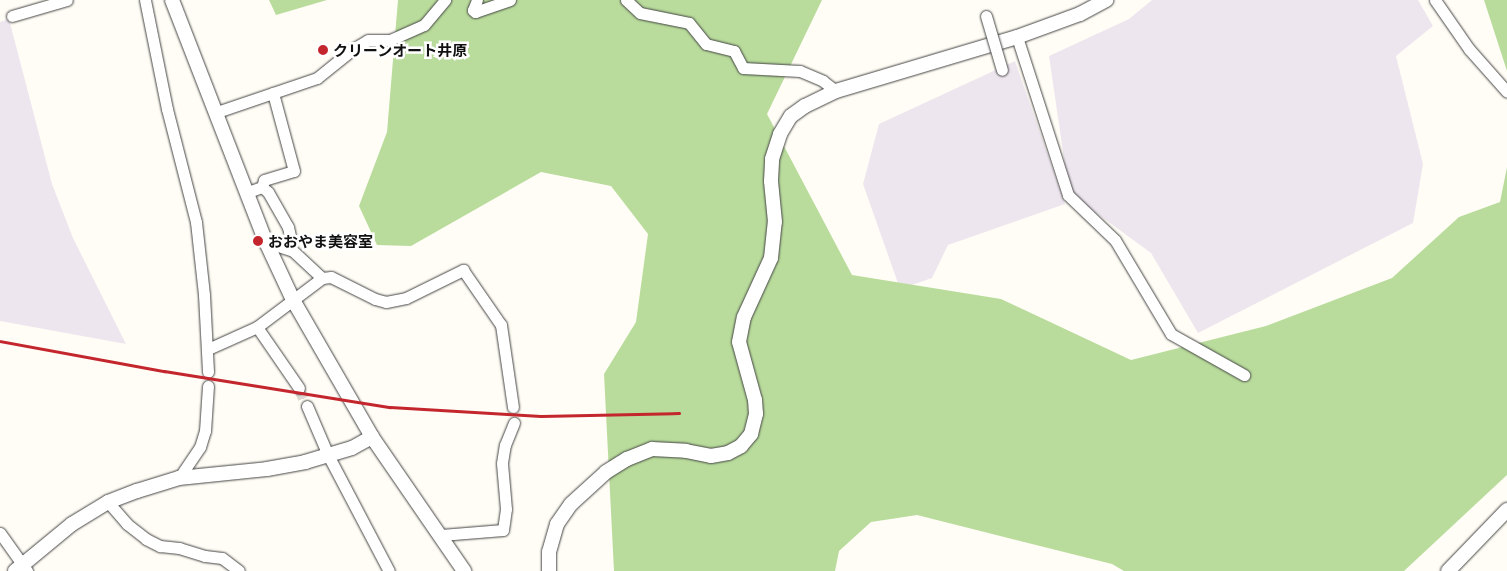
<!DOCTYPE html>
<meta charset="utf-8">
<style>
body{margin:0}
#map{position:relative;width:1507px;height:571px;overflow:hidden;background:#fffdf5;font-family:Georgia,"Noto Sans JP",serif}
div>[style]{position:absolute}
.industrial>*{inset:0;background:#eee6ef}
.forest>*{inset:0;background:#b9dc9c}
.minor-tunnel>*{height:11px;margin-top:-5.5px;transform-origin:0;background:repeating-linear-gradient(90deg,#dbdad3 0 11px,transparent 0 16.5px)}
.roads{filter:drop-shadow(0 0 1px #444) drop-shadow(0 0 1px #444)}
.minor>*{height:11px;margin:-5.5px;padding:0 5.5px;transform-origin:5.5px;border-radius:5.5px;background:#fff}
.tertiary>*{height:14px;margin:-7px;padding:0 7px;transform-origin:7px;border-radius:7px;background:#fff}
.rail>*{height:3px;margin:-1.5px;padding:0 1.5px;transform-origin:1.5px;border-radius:1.5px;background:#c4262e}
.bridges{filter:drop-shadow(0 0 1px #444) drop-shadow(0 0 1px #444)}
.minor-bridge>*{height:11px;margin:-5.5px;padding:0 5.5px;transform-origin:5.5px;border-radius:5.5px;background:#fff}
.dots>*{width:14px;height:14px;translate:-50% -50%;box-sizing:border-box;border:2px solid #fff;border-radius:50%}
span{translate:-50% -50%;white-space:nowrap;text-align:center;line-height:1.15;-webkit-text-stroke:5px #fff;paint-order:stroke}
.poi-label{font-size:15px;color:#111;font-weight:700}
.left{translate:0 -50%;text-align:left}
</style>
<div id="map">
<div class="industrial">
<i style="clip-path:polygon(1152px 0,1418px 0,1433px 26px,1396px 56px,1423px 164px,1413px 223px,1198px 333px,1151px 253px,1069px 193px,1049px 56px,1129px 19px)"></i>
<i style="clip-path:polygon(9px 19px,52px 184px,73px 238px,126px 344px,0 321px,0 22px)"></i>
<i style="clip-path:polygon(1015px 61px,1065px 204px,948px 245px,932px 278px,900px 289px,863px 184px,879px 124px)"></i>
</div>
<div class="forest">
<i style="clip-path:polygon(269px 0,327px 0,276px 15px)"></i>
<i style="clip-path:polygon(398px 0,822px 0,767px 114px,852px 275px,1001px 299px,1131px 360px,1266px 326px,1392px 278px,1459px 217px,1500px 202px,1507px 167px,1507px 475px,1404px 571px,1124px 571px,1112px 564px,917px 515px,871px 522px,839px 551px,835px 571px,614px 571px,604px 374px,636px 322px,648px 234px,611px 186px,541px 172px,411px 246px,377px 245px,359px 206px,387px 132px)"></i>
<i style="clip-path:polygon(1484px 0,1507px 0,1507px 71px)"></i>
</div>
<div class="minor-tunnel">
<i style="left:299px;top:388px;width:20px;rotate:66deg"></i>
</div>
<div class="roads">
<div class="minor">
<i style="left:145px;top:0;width:111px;rotate:78.6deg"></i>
<i style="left:167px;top:109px;width:117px;rotate:75.6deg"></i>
<i style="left:196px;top:222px;width:73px;rotate:83.7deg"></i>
<i style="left:204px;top:295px;width:77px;rotate:87deg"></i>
<i style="left:477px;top:0;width:11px;rotate:112deg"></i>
<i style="left:473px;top:10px;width:3px;rotate:45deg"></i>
<i style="left:475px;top:12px;width:37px;rotate:-19deg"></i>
<i style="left:626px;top:0;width:19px;rotate:43deg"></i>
<i style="left:640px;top:13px;width:50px;rotate:11.5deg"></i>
<i style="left:689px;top:23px;width:27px;rotate:51deg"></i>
<i style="left:706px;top:44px;width:29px;rotate:14deg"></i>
<i style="left:734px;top:51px;width:19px;rotate:62deg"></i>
<i style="left:743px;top:68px;width:57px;rotate:3deg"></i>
<i style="left:800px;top:71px;width:25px;rotate:23deg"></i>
<i style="left:823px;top:81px;width:16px;rotate:38deg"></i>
<i style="left:1435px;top:0;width:60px;rotate:55.2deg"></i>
<i style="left:1469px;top:49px;width:57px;rotate:48.5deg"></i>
<i style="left:12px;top:16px;width:57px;rotate:-16.2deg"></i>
<i style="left:1017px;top:37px;width:166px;rotate:72.1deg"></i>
<i style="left:1068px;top:195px;width:65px;rotate:43.8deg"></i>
<i style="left:1115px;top:240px;width:109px;rotate:59.2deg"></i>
<i style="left:1171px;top:334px;width:84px;rotate:29.3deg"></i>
<i style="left:217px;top:112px;width:106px;rotate:-18.8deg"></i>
<i style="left:317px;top:78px;width:46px;rotate:-38.9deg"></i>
<i style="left:353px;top:49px;width:17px;rotate:-31deg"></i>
<i style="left:368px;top:40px;width:22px"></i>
<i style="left:390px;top:40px;width:37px;rotate:-24deg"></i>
<i style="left:424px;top:25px;width:33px;rotate:-50deg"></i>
<i style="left:262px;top:187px;width:8px;rotate:40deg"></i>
<i style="left:268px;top:192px;width:40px;rotate:60.3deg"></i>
<i style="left:288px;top:227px;width:13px;rotate:77deg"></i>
<i style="left:291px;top:240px;width:9px;rotate:103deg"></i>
<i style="left:248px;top:192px;width:15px;rotate:-20deg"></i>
<i style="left:262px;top:187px;width:7px;rotate:-74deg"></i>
<i style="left:264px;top:180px;width:31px;rotate:-17deg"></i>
<i style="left:294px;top:171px;width:81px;rotate:-105.1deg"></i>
<i style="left:266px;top:242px;width:28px;rotate:18deg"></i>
<i style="left:293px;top:251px;width:40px;rotate:43deg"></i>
<i style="left:257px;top:327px;width:74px;rotate:55.5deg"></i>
<i style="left:208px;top:349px;width:54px;rotate:-24.2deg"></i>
<i style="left:257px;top:327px;width:81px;rotate:-37deg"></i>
<i style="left:322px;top:278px;width:9px;rotate:-6deg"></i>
<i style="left:331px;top:277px;width:49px;rotate:26.6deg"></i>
<i style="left:375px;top:299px;width:11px;rotate:15deg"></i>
<i style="left:386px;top:302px;width:20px;rotate:-11deg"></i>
<i style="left:406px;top:298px;width:64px;rotate:-26.2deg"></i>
<i style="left:463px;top:270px;width:67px;rotate:55.4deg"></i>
<i style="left:501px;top:325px;width:83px;rotate:81.7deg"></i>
<i style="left:307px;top:406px;width:53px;rotate:66.8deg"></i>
<i style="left:328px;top:455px;width:131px;rotate:62.3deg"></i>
<i style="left:179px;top:478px;width:37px;rotate:-56deg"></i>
<i style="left:200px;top:447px;width:17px;rotate:-73deg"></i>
<i style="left:205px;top:431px;width:45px;rotate:-86.2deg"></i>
<i style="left:108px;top:502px;width:29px;rotate:49deg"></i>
<i style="left:127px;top:524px;width:24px;rotate:38deg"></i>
<i style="left:146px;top:539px;width:16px;rotate:27deg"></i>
<i style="left:160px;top:546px;width:19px;rotate:6deg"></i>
<i style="left:179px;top:548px;width:27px;rotate:17deg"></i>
<i style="left:205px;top:556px;width:17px;rotate:7deg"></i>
<i style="left:222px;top:558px;width:21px;rotate:37deg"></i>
<i style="left:0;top:533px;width:47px;rotate:54.6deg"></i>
<i style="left:441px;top:535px;width:62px;rotate:-4.6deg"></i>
<i style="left:503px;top:530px;width:21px;rotate:-82deg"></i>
<i style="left:506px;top:509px;width:46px;rotate:-95deg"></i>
<i style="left:502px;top:463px;width:18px;rotate:-81deg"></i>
<i style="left:505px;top:445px;width:24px;rotate:-68deg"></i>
</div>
<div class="tertiary">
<i style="left:172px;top:0;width:260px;rotate:68.8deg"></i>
<i style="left:266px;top:242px;width:64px;rotate:65deg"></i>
<i style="left:293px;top:300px;width:158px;rotate:60deg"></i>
<i style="left:372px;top:437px;width:163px;rotate:55.5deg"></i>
<i style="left:15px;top:571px;width:74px;rotate:-39.5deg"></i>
<i style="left:72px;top:524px;width:42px;rotate:-31.4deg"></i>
<i style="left:108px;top:502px;width:31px;rotate:-21deg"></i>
<i style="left:137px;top:491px;width:44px;rotate:-17.2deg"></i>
<i style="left:179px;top:478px;width:88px;rotate:-5.8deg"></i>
<i style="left:267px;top:469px;width:39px;rotate:-10deg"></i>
<i style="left:305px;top:462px;width:49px;rotate:-16.6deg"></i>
<i style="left:352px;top:448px;width:23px;rotate:-29deg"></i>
<i style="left:549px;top:571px;width:19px;rotate:-90deg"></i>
<i style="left:549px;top:552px;width:29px;rotate:-74deg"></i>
<i style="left:557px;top:524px;width:24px;rotate:-55deg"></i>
<i style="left:571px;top:504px;width:47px;rotate:-42.4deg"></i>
<i style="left:606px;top:472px;width:25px;rotate:-32deg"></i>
<i style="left:627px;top:459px;width:27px;rotate:-22deg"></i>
<i style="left:652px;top:449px;width:34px;rotate:3deg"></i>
<i style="left:686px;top:451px;width:25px;rotate:11deg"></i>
<i style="left:711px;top:456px;width:17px;rotate:-10deg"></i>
<i style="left:728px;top:453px;width:15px;rotate:-28deg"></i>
<i style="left:741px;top:446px;width:16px;rotate:-50deg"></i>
<i style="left:751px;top:434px;width:21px;rotate:-76deg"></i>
<i style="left:756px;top:414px;width:14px;rotate:-94deg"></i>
<i style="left:755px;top:400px;width:60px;rotate:-105.4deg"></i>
<i style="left:739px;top:342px;width:25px;rotate:-79deg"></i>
<i style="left:744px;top:317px;width:65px;rotate:-65.4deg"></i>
<i style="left:771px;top:258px;width:36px;rotate:-84deg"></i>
<i style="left:775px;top:222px;width:41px;rotate:-95.6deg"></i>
<i style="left:771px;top:181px;width:22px;rotate:-87deg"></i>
<i style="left:772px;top:159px;width:26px;rotate:-72deg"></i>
<i style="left:780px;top:134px;width:21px;rotate:-59deg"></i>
<i style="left:791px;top:116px;width:17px;rotate:-36deg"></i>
<i style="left:805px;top:106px;width:34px;rotate:-26deg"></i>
<i style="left:836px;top:91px;width:189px;rotate:-16.6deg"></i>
<i style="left:1017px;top:37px;width:67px;rotate:-20.1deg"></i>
<i style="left:1080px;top:14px;width:30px;rotate:-28deg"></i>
<i style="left:1448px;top:571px;width:85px;rotate:-46deg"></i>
</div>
</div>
<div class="rail">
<i style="left:0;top:341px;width:167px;rotate:10.4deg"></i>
<i style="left:164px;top:371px;width:229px;rotate:9.1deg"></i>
<i style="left:390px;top:407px;width:151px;rotate:3.4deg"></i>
<i style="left:541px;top:416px;width:138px;rotate:-1.2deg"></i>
</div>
<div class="bridges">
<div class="minor-bridge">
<i style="left:986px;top:16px;width:56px;rotate:73.5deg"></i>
</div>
</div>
<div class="dots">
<i style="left:323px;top:50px;background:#c4262e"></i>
<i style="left:258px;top:241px;background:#c4262e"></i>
</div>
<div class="poi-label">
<span class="left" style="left:333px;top:50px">クリーンオート井原</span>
<span class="left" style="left:268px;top:241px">おおやま美容室</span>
</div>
</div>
